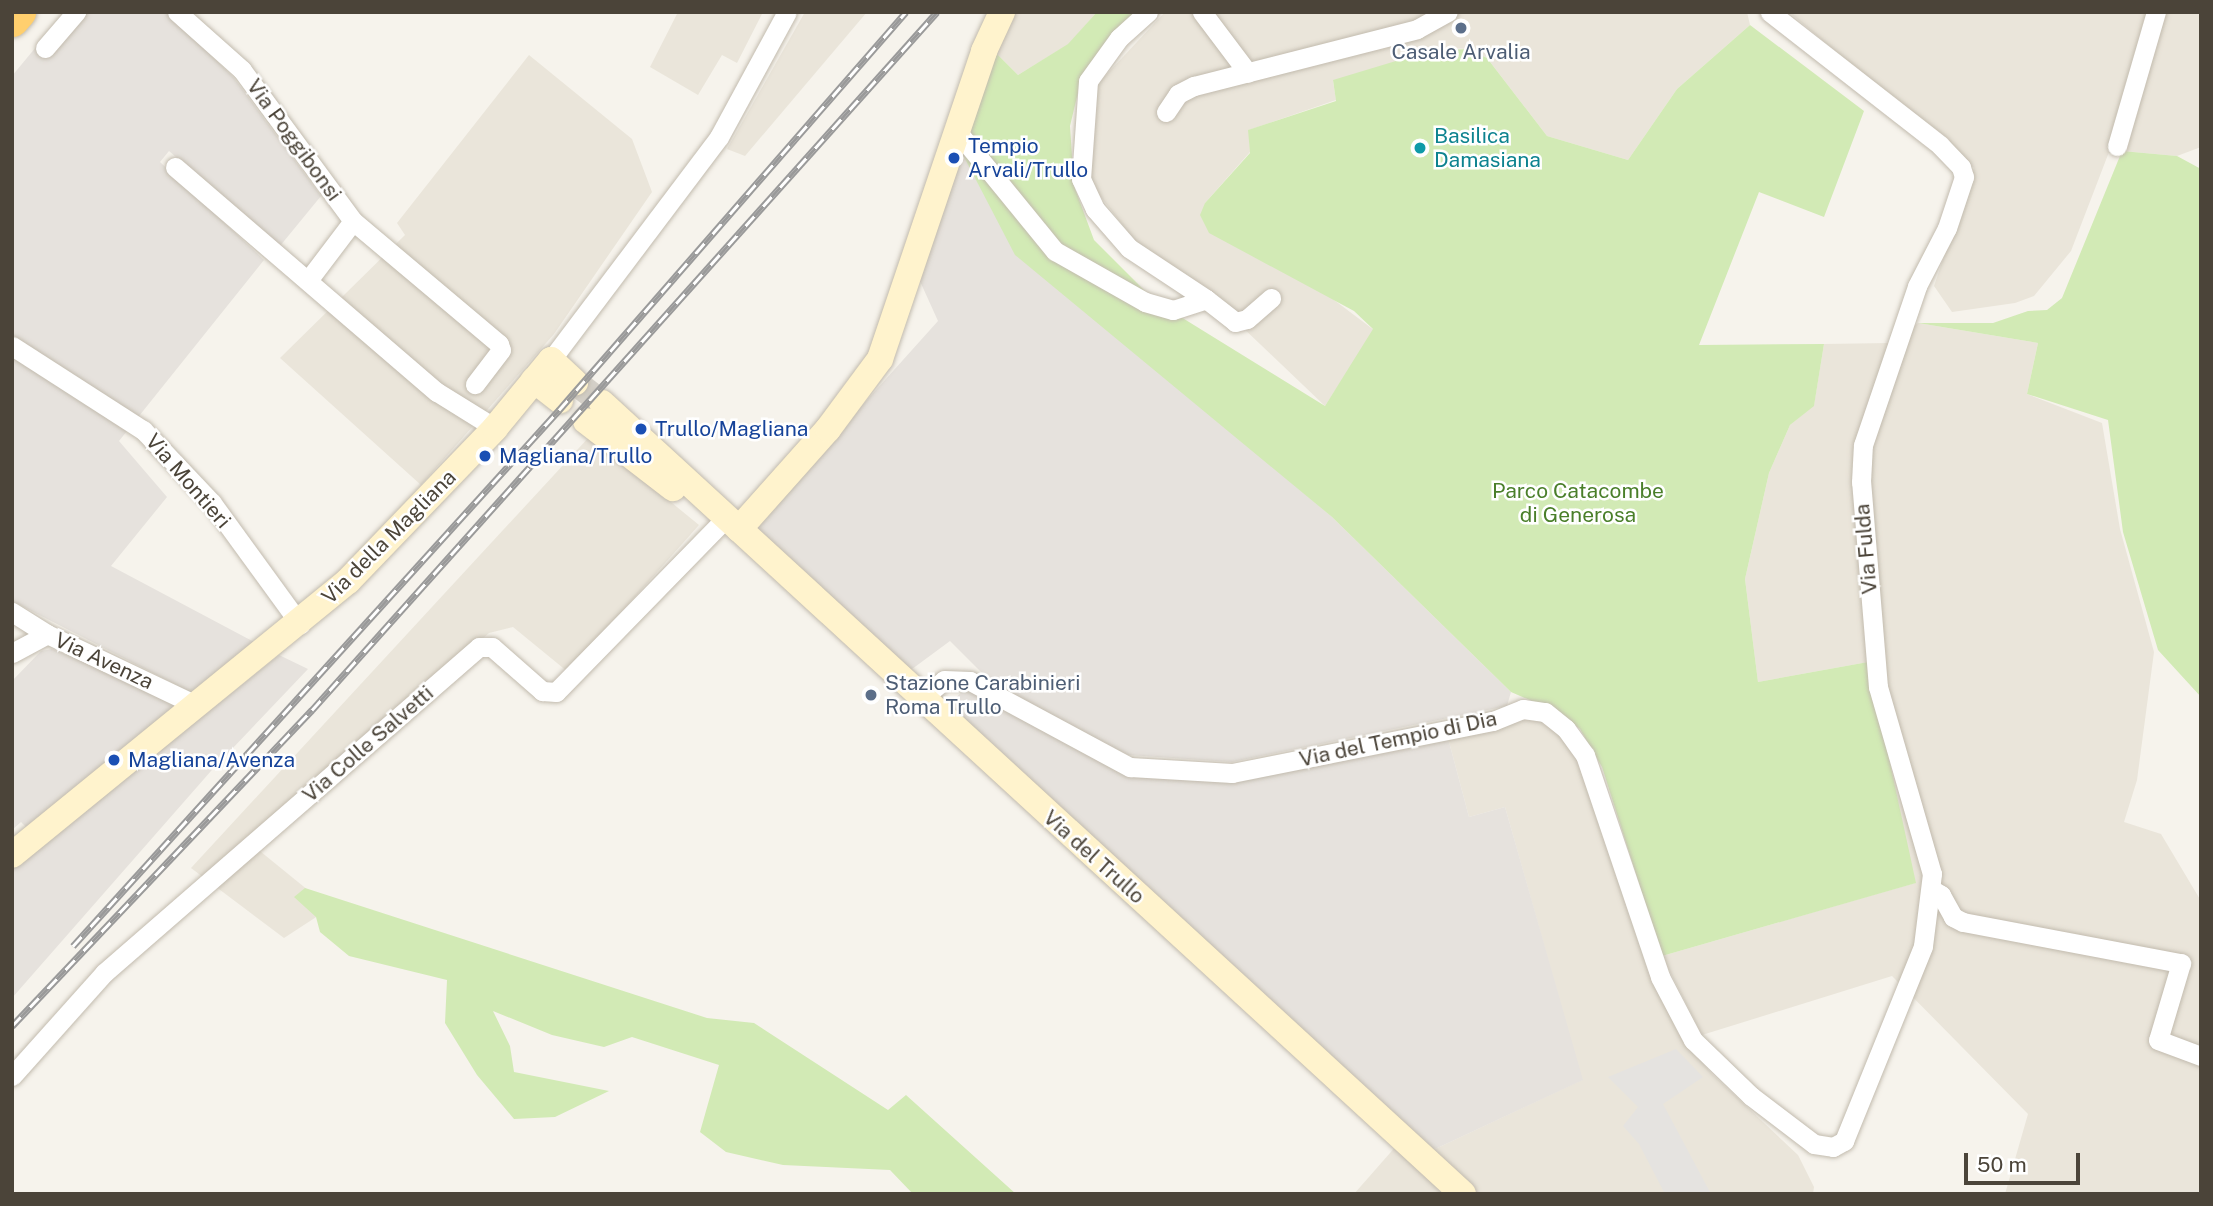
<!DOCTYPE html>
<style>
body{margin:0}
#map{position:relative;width:2213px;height:1206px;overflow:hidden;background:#f6f3ec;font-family:"Public Sans",sans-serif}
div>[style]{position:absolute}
.residential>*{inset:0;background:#eae5da}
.industrial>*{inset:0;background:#e6e2dd}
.green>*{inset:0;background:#d2eab5}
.parking>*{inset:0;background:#e5e3e0}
.secondary-tunnel>*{height:26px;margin-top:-13px;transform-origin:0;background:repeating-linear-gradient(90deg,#d4d0c8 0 26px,transparent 0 39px)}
.roads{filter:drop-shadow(0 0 2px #c2bbae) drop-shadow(0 0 2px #c2bbae)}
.street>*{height:19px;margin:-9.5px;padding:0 9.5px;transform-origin:9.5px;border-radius:9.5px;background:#fff}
.secondary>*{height:26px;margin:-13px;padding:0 13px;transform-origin:13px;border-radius:13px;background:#fff3cd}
.highway>*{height:33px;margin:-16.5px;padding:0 16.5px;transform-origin:16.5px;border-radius:16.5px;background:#ffcf6e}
.rail>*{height:7px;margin-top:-3.5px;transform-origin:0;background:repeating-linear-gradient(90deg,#fff 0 13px,#9a9a9a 0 26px);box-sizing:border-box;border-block:2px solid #9a9a9a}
.dots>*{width:19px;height:19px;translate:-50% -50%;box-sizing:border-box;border:4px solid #fff;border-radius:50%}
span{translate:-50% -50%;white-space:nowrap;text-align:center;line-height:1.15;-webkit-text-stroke:5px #fff;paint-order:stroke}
.service-label{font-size:21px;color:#4e5e75}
.left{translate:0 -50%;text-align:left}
.culture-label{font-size:21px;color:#0d838f}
.street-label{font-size:21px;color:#4b4439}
.transit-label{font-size:21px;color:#164399}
.park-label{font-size:21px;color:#4a7f2a}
.frame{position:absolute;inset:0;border:14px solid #4b4439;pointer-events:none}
.scale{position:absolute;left:1964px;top:1153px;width:116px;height:32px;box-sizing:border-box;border:4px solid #4b4439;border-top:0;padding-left:9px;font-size:21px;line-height:24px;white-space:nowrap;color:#4b4439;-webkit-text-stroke:5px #fff;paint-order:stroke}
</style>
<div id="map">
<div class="residential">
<i style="clip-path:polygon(678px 12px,763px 12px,737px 63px,722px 55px,698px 95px,650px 67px)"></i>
<i style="clip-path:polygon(805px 12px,867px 12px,745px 156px,727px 149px)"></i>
<i style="clip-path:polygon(1011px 12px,1097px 12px,1069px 44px,1018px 75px,991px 48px)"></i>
<i style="clip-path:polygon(1165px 12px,1747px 12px,1750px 25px,1677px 89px,1628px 160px,1547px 136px,1487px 58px,1468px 49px,1449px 48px,1333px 81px,1336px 100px,1249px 130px,1250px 152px,1205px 203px,1374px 330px,1325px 406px,1194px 281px,1142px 250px,1087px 179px,1093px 89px)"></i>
<i style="clip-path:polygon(1789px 12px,2151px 12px,2114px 139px,2071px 251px,2034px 296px,2015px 303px,1952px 312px,1934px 286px,1974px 168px)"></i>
<i style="clip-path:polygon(2162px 12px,2201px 12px,2201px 147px,2177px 156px,2122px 151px)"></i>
<i style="clip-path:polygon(529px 55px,632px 139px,652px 192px,554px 334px,421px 485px,280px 358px,405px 235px,397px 223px)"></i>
<i style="clip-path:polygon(1918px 323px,2038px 343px,2027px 394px,2102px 423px,2120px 529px,2154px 652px,2137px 780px,2124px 822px,2161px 834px,2201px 901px,2201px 1194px,2005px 1194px,2028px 1114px,1892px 976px,1702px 1035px,1662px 956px,1915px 883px,1868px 662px,1758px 682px,1745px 579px,1769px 473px,1790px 425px,1814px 405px,1824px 344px,1889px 343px)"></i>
<i style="clip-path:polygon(590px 436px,699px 525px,568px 672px,513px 627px,489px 633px,250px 843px,330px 908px,284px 938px,191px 868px)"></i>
<i style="clip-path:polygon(1535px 716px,1551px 724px,1580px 758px,1642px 952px,1678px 1033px,1712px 1074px,1798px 1155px,1814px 1187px,1813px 1194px,1478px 1194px,1433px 1150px,1582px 1080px,1505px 807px,1469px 817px,1448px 738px)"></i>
<i style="clip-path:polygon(1397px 1145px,1452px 1194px,1354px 1194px)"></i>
</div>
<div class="industrial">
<i style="clip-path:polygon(65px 12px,168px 12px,234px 78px,321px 196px,280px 246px,169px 151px,160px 162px,264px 260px,119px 441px,167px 497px,111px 566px,256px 643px,194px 694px,12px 601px,12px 76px)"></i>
<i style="clip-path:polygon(961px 151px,1183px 390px,1332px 517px,1511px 692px,1507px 706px,1232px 762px,1128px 755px,999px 690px,950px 641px,908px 672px,753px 527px,938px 321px,919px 279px)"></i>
<i style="clip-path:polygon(52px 649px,181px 702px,27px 828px,21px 822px,12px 830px,12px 681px,41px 651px)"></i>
<i style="clip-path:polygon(279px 655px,308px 669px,211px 771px,12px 998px,12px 869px)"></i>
<i style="clip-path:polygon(967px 686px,1130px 772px,1235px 778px,1448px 738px,1469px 817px,1505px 807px,1583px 1080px,1433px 1150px,953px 711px,953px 701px)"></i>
</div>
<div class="green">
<i style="clip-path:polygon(1097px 12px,1140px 12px,1082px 76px,1070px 126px,1074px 186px,1094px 240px,1155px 301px,1325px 406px,1373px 329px,1354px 311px,1209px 233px,1200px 215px,1205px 203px,1250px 153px,1248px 130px,1336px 101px,1333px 80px,1429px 51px,1468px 49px,1487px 58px,1547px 136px,1628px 160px,1677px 89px,1750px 25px,1864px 111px,1824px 217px,1759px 192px,1699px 345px,1824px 344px,1814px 406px,1790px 425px,1769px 473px,1745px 579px,1758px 682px,1868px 662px,1916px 883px,1662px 956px,1602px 767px,1580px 729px,1562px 714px,1511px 692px,1332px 517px,1015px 255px,961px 151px,991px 48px,1018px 75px,1068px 44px)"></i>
<i style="clip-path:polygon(2122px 151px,2177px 156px,2201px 169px,2201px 697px,2158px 650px,2123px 532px,2108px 420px,2027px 394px,2038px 343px,1918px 323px,1993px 323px,2028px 311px,2047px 310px,2062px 298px)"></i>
<i style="clip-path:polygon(305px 888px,707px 1018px,754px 1023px,888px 1110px,906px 1095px,1016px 1194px,913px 1194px,890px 1170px,783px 1165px,726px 1152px,700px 1132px,719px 1065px,632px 1037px,604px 1047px,552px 1035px,493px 1011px,510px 1046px,514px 1072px,609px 1091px,555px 1117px,514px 1119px,477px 1075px,445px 1023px,447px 980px,349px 956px,320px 932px,316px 917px,294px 897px)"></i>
</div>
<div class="parking">
<i style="clip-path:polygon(1676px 1049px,1703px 1077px,1663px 1104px,1711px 1194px,1665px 1194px,1639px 1144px,1623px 1126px,1638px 1107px,1608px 1077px)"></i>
</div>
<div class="secondary-tunnel">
<i style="left:575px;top:382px;width:34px;rotate:38deg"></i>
</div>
<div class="roads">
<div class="street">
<i style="left:177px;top:12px;width:87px;rotate:41.7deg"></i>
<i style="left:242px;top:70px;width:187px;rotate:53.7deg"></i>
<i style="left:353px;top:221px;width:73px;rotate:127.2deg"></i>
<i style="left:1202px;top:12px;width:76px;rotate:53deg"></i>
<i style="left:45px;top:48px;width:48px;rotate:-49.3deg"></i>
<i style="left:1166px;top:112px;width:22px;rotate:-56deg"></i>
<i style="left:1178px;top:94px;width:18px;rotate:-27deg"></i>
<i style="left:1194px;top:86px;width:230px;rotate:-14.3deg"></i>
<i style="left:1417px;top:29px;width:35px;rotate:-29deg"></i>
<i style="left:957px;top:131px;width:155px;rotate:50.8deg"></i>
<i style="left:1055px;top:251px;width:103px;rotate:29.5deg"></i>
<i style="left:1145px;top:302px;width:29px;rotate:16deg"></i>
<i style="left:1173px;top:310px;width:35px;rotate:-18deg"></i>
<i style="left:1206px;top:299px;width:92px;rotate:-146.5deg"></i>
<i style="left:1129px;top:248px;width:52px;rotate:-131.1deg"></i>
<i style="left:1095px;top:209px;width:33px;rotate:-115deg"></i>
<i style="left:1081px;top:179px;width:98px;rotate:-85.9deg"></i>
<i style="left:1088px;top:81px;width:53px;rotate:-54.2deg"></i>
<i style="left:1119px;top:38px;width:39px;rotate:-42deg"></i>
<i style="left:2117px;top:146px;width:140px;rotate:-73.8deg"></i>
<i style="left:175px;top:167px;width:345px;rotate:40.7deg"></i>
<i style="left:437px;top:392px;width:68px;rotate:31.8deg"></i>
<i style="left:353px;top:221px;width:191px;rotate:40.1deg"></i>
<i style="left:499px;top:344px;width:6px;rotate:72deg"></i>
<i style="left:501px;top:350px;width:43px;rotate:127.4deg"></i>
<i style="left:1206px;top:299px;width:37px;rotate:38deg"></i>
<i style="left:1235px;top:322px;width:12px;rotate:-14deg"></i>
<i style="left:1247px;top:319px;width:32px;rotate:-41deg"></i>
<i style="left:12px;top:346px;width:156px;rotate:32.7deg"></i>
<i style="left:143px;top:430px;width:100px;rotate:46.6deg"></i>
<i style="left:212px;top:503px;width:150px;rotate:54deg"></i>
<i style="left:551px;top:360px;width:279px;rotate:-53deg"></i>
<i style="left:719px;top:137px;width:142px;rotate:-61.5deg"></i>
<i style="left:12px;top:612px;width:41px;rotate:32.2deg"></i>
<i style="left:47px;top:634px;width:167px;rotate:25.5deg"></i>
<i style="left:12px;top:653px;width:40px;rotate:-28deg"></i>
<i style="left:922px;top:698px;width:28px;rotate:-39deg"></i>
<i style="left:944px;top:680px;width:26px;rotate:2deg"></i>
<i style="left:970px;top:681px;width:182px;rotate:28.3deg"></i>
<i style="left:1130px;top:767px;width:102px;rotate:3.4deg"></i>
<i style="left:1232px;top:773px;width:266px;rotate:-11.3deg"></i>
<i style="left:1493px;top:721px;width:32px;rotate:-22deg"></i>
<i style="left:1523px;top:709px;width:22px;rotate:8deg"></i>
<i style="left:1545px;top:712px;width:27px;rotate:39deg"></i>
<i style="left:1566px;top:729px;width:32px;rotate:54deg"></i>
<i style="left:1585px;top:755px;width:234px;rotate:71.3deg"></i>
<i style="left:1660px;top:977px;width:71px;rotate:62.4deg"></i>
<i style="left:1693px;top:1040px;width:81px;rotate:44deg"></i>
<i style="left:1751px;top:1096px;width:79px;rotate:37.3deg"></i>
<i style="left:1814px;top:1144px;width:19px;rotate:9deg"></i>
<i style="left:1833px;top:1147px;width:13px;rotate:-29deg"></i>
<i style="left:1844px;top:1141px;width:210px;rotate:-67.9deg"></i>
<i style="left:1923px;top:946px;width:73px;rotate:-82.9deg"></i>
<i style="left:1932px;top:874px;width:195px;rotate:-106.1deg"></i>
<i style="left:1878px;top:687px;width:206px;rotate:-94.7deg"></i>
<i style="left:1861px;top:482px;width:37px;rotate:-87deg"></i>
<i style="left:1863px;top:445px;width:168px;rotate:-71.2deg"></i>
<i style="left:1917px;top:286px;width:65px;rotate:-62.7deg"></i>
<i style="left:1947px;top:228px;width:54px;rotate:-71.6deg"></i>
<i style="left:1964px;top:177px;width:10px;rotate:-107deg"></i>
<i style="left:1961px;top:167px;width:30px;rotate:-134deg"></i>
<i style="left:1940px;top:145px;width:216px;rotate:-142deg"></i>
<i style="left:1931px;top:889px;width:12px;rotate:31deg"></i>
<i style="left:1941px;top:895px;width:25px;rotate:61deg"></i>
<i style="left:1953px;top:917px;width:11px;rotate:27deg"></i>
<i style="left:1963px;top:922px;width:222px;rotate:10.7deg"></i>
<i style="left:2181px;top:963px;width:80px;rotate:106.6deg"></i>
<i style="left:2158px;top:1040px;width:46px;rotate:20.4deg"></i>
<i style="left:12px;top:1076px;width:138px;rotate:-48.2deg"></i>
<i style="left:104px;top:973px;width:497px;rotate:-41deg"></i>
<i style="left:479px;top:647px;width:13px"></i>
<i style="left:492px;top:647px;width:67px;rotate:41.3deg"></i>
<i style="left:542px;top:691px;width:14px;rotate:4deg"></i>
<i style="left:556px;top:692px;width:243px;rotate:-45.7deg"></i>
</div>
<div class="secondary">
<i style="left:534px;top:380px;width:33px;rotate:38deg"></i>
<i style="left:602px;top:403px;width:1169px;rotate:42.57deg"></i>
<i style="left:586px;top:421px;width:110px;rotate:37.6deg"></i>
<i style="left:739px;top:529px;width:134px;rotate:-48.3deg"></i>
<i style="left:828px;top:429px;width:87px;rotate:-53.4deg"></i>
<i style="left:880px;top:359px;width:325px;rotate:-71.3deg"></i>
<i style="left:984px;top:51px;width:43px;rotate:-65.2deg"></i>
<i style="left:12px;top:855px;width:434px;rotate:-39.2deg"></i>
<i style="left:348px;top:581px;width:212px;rotate:-46.1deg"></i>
<i style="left:495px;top:428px;width:88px;rotate:-50.5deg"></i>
<i style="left:551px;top:360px;width:33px;rotate:43deg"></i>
</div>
<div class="highway">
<i style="left:12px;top:20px;width:11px;rotate:-49deg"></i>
</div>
</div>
<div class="rail">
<i style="left:73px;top:946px;width:724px;rotate:-47.8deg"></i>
<i style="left:559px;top:410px;width:528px;rotate:-48.92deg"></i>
<i style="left:12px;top:1026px;width:436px;rotate:-46.5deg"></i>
<i style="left:312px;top:710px;width:937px;rotate:-48.16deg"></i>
</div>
<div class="dots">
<i style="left:1461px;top:28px;background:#5c6f8a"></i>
<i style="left:1420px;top:148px;background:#0f9aa8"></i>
<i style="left:954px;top:158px;background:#1a4fb4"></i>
<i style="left:641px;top:429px;background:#1a4fb4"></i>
<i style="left:485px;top:456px;background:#1a4fb4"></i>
<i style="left:871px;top:695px;background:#5c6f8a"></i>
<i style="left:114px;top:760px;background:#1a4fb4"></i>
</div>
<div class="service-label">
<span style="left:1461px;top:52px">Casale Arvalia</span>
<span class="left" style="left:885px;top:695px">Stazione Carabinieri<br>Roma Trullo</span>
</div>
<div class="culture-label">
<span class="left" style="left:1434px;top:148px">Basilica<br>Damasiana</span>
</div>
<div class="street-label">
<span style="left:294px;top:140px;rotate:54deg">Via Poggibonsi</span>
<span style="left:188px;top:481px;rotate:49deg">Via Montieri</span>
<span style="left:389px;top:537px;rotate:-45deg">Via della Magliana</span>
<span style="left:1866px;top:549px;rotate:-95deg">Via Fulda</span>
<span style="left:104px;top:661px;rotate:25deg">Via Avenza</span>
<span style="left:1398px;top:739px;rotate:-12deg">Via del Tempio di Dia</span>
<span style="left:368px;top:744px;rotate:-41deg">Via Colle Salvetti</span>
<span style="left:1094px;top:857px;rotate:42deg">Via del Trullo</span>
</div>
<div class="transit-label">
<span class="left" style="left:968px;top:158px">Tempio<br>Arvali/Trullo</span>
<span class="left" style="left:655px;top:429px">Trullo/Magliana</span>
<span class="left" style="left:499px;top:456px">Magliana/Trullo</span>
<span class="left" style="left:128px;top:760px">Magliana/Avenza</span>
</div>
<div class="park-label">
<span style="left:1578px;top:503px">Parco Catacombe<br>di Generosa</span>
</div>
<div class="frame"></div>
<div class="scale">50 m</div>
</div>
